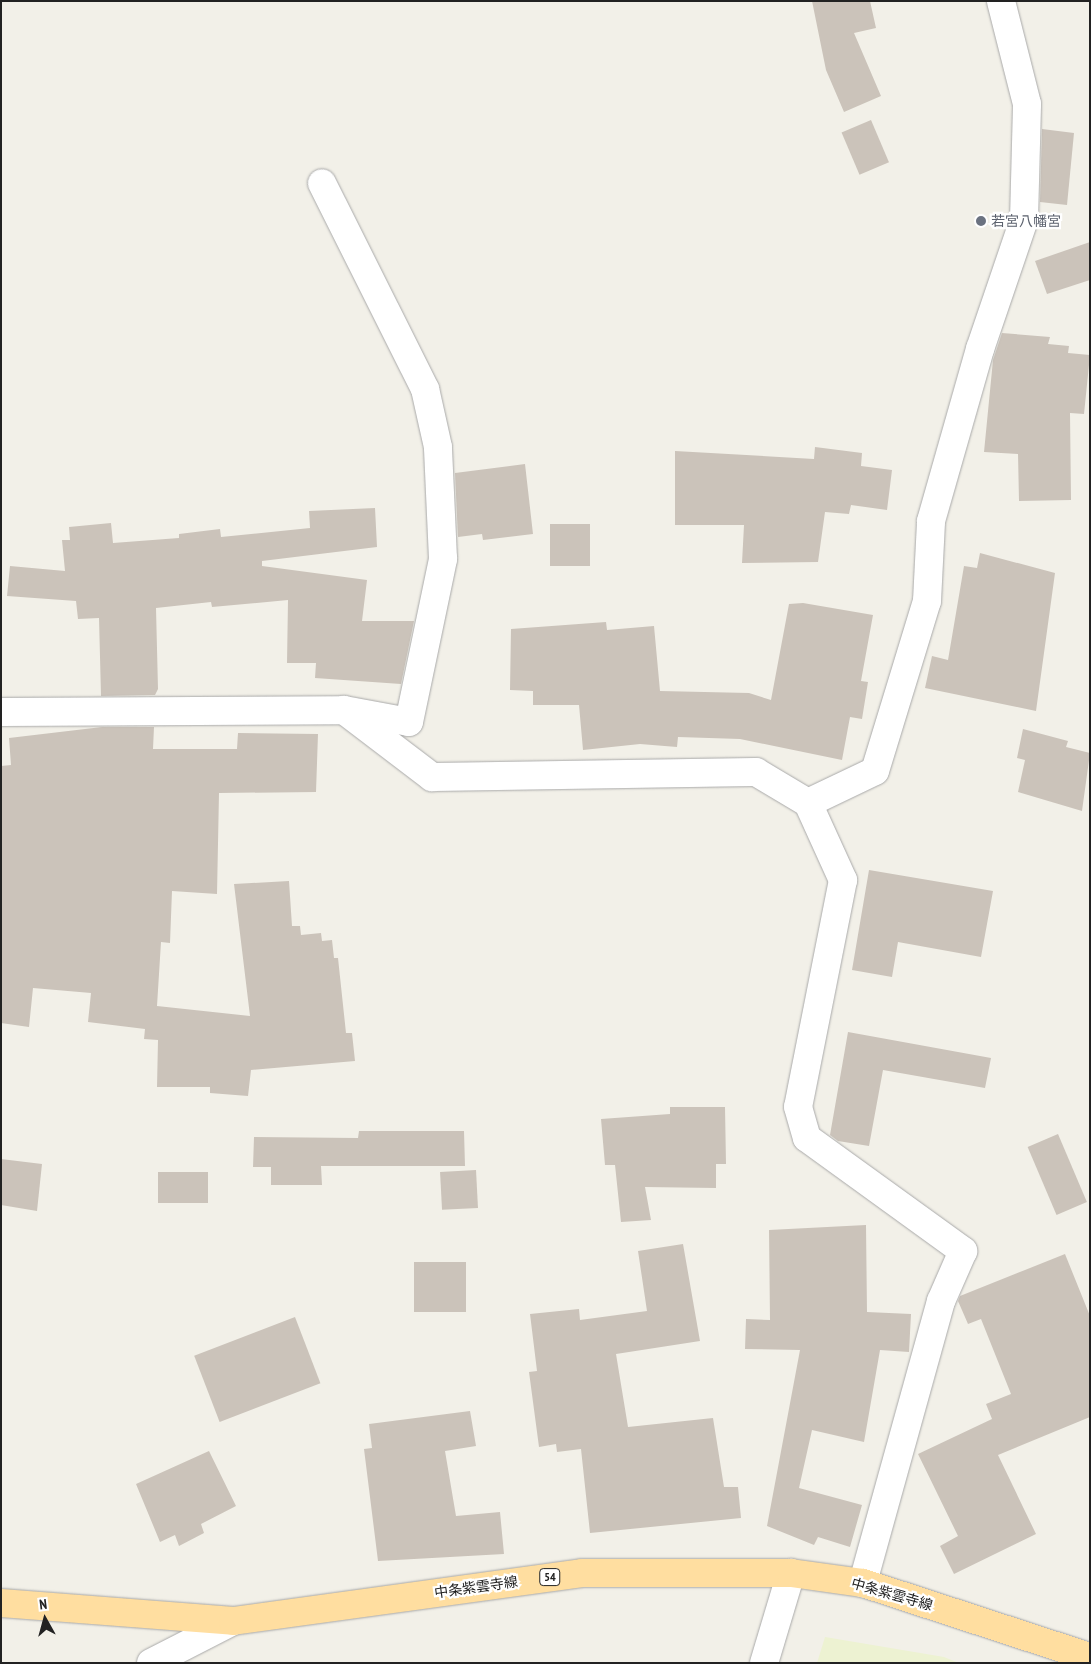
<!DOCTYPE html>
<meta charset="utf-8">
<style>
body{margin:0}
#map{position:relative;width:1091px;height:1664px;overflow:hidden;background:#f2f0e8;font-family:"PT Sans Narrow","Noto Sans JP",sans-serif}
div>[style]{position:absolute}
.farmland>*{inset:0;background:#edf2d2}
.building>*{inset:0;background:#cbc3ba;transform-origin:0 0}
.roads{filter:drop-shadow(0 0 1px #a9a9a9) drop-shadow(0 0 1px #a9a9a9)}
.street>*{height:28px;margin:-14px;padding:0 14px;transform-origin:14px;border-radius:14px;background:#fff}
.primary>*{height:28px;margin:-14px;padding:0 14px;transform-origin:14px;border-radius:14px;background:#ffdea0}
.dots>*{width:14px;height:14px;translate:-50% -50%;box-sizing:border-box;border:2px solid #fff;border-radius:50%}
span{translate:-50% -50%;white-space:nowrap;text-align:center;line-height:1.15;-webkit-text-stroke:4.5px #fff;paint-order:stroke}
.shield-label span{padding:1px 4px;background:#fff;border:1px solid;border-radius:4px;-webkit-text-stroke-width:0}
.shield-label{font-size:12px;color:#222;font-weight:700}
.worship-label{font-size:14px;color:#5b616d}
.left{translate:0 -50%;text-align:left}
.street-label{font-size:14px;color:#222}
.frame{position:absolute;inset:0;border:2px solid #222;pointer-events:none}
.north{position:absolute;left:20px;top:1594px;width:50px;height:50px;-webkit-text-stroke:4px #fff;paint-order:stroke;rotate:353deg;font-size:14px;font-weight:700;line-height:20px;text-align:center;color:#222}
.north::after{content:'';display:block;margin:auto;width:18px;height:22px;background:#222;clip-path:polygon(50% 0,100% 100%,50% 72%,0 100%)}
</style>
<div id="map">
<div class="farmland">
<i style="clip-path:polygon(825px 1637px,944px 1657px,959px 1663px,817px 1663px)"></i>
</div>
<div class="building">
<i style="clip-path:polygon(812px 1px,870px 1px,876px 28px,854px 33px,881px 96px,844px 112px,826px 70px)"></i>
<i style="left:871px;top:120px;width:46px;height:32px;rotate:67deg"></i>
<i style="clip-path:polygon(1042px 129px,1074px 133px,1067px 205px,1040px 202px)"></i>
<i style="clip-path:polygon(1090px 242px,1090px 280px,1047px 294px,1035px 261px)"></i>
<i style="clip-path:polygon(1002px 333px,1050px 337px,1048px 344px,1069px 346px,1068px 353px,1090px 355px,1084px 414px,1070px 413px,1071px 500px,1019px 501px,1018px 454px,984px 452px,993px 360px)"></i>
<i style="clip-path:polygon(815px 447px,862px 453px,861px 466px,892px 470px,887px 510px,851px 505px,849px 514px,825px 512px,818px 562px,742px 563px,744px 525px,675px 525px,675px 451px,814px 459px)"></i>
<i style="clip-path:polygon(525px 464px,533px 534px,483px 540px,482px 534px,458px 537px,455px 473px)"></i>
<i style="clip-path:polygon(375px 508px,377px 547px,262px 561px,262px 566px,367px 580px,362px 621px,414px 621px,401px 684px,315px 678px,316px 663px,287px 663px,288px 600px,212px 607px,211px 602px,156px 608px,158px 689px,155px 695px,101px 696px,99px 618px,78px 619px,76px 601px,7px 596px,10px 566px,65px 571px,62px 540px,70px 540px,69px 527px,111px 523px,113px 543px,179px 538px,179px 534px,220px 529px,221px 537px,310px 528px,309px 511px)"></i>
<i style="left:550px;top:524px;width:40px;height:42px"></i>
<i style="clip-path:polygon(980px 553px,1055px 573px,1036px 711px,925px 688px,932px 656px,948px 660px,964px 566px,977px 568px)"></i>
<i style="clip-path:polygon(803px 603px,873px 615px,861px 681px,868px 682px,862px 719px,850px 717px,842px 760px,740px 739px,678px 737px,677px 747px,640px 744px,583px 750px,579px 705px,533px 705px,533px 691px,510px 690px,511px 629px,606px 622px,607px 630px,654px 626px,660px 691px,749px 693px,771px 700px,789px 604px)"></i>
<i style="clip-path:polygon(154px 727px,153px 749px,237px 749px,238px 733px,318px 734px,316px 792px,219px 793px,217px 894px,172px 891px,170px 943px,161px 942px,157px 1006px,250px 1016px,234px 884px,289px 881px,292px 926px,300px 926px,301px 935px,321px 933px,322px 941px,332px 940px,334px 958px,338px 958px,346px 1033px,352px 1033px,355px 1061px,251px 1070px,248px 1096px,210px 1093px,210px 1087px,157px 1087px,158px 1040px,144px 1039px,145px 1029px,88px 1022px,91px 993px,33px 988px,29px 1027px,1px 1023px,1px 766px,11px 765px,9px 738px,102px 727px)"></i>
<i style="clip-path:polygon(1023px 729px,1068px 741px,1066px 747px,1090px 753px,1082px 811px,1018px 792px,1025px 760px,1017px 758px)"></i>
<i style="clip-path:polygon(869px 870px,993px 891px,981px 957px,898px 942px,892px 977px,852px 970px)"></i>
<i style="clip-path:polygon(848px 1032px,991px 1058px,985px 1088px,883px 1070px,869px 1146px,838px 1141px,830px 1135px)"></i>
<i style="clip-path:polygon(670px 1107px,725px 1107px,726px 1164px,716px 1164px,716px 1188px,645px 1187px,651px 1220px,621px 1222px,615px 1165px,605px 1165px,601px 1119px,670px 1114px)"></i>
<i style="clip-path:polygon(359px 1131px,464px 1131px,465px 1166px,321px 1166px,322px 1185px,271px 1185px,271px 1167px,253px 1167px,254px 1137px,358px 1138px)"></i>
<i style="left:1058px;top:1134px;width:74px;height:33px;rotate:67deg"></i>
<i style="clip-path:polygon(1px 1159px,42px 1164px,37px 1211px,1px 1205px)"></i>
<i style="left:476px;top:1170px;width:38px;height:36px;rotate:87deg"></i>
<i style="left:158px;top:1172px;width:50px;height:31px"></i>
<i style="clip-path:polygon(866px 1225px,867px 1312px,911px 1314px,909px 1352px,880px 1350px,864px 1442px,812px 1430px,799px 1488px,862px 1505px,850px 1547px,818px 1537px,814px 1545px,767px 1526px,800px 1350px,745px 1349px,746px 1319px,770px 1320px,769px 1230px)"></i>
<i style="clip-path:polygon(683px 1244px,700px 1341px,616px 1354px,628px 1427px,713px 1418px,724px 1487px,738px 1487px,741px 1518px,590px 1533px,581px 1449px,557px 1452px,556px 1444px,539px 1447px,529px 1372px,537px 1371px,530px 1314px,579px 1309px,580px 1320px,647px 1311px,638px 1251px)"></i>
<i style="clip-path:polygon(1065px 1254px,1090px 1316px,1090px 1417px,998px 1455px,1036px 1534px,954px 1574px,940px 1546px,958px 1536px,918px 1454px,992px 1419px,986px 1404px,1011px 1394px,981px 1319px,968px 1324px,958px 1301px,960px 1296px)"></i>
<i style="left:466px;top:1262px;width:50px;height:52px;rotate:90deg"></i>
<i style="left:295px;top:1317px;width:71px;height:108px;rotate:69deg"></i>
<i style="clip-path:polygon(470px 1411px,476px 1446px,445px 1451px,456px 1516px,500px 1512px,504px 1554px,378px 1561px,364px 1449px,372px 1448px,369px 1424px)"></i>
<i style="clip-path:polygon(209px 1451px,236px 1506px,201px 1524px,204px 1533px,179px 1546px,175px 1535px,160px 1542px,136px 1484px)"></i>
</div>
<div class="roads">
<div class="street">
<i style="left:344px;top:710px;width:111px;rotate:37.3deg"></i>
<i style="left:432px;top:777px;width:324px;rotate:-0.9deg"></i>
<i style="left:756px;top:772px;width:61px;rotate:30.8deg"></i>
<i style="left:808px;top:803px;width:85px;rotate:65.6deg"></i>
<i style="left:843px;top:880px;width:231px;rotate:101.2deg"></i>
<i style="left:798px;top:1107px;width:32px;rotate:74deg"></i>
<i style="left:807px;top:1138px;width:193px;rotate:35.9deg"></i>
<i style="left:963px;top:1251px;width:55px;rotate:113.7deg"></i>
<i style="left:941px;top:1301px;width:293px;rotate:105.5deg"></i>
<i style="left:1px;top:712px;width:343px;rotate:-0.3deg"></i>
<i style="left:344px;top:710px;width:66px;rotate:10.5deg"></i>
<i style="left:409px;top:722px;width:167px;rotate:-78.2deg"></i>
<i style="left:443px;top:559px;width:112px;rotate:-92.6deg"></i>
<i style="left:438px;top:447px;width:59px;rotate:-102.6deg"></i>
<i style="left:425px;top:389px;width:230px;rotate:-116.6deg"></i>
<i style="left:808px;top:803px;width:74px;rotate:-25.5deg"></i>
<i style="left:875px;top:771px;width:178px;rotate:-73deg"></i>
<i style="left:927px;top:601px;width:80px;rotate:-87.1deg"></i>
<i style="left:931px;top:521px;width:179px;rotate:-74.1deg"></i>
<i style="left:980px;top:349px;width:136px;rotate:-71.2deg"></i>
<i style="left:1024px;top:220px;width:116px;rotate:-88.5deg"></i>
<i style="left:1027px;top:104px;width:106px;rotate:-104.2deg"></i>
<i style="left:151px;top:1663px;width:92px;rotate:-27.1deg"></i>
<i style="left:764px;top:1663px;width:94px;rotate:-73.3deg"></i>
</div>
<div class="primary">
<i style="left:1px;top:1603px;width:233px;rotate:4.4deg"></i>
<i style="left:233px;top:1621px;width:352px;rotate:-7.8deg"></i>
<i style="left:582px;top:1573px;width:209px"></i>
<i style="left:791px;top:1573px;width:73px;rotate:7.9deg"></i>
<i style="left:863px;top:1583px;width:239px;rotate:18.1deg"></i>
</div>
</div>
<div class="dots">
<i style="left:981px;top:221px;background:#6b7280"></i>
</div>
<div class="shield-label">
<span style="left:550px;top:1577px">54</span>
</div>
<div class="worship-label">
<span class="left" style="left:991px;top:221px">若宮八幡宮</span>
</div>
<div class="street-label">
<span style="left:476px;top:1587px;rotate:-8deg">中条紫雲寺線</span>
<span style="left:892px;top:1594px;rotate:16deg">中条紫雲寺線</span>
</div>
<div class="frame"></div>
<div class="north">N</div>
</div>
